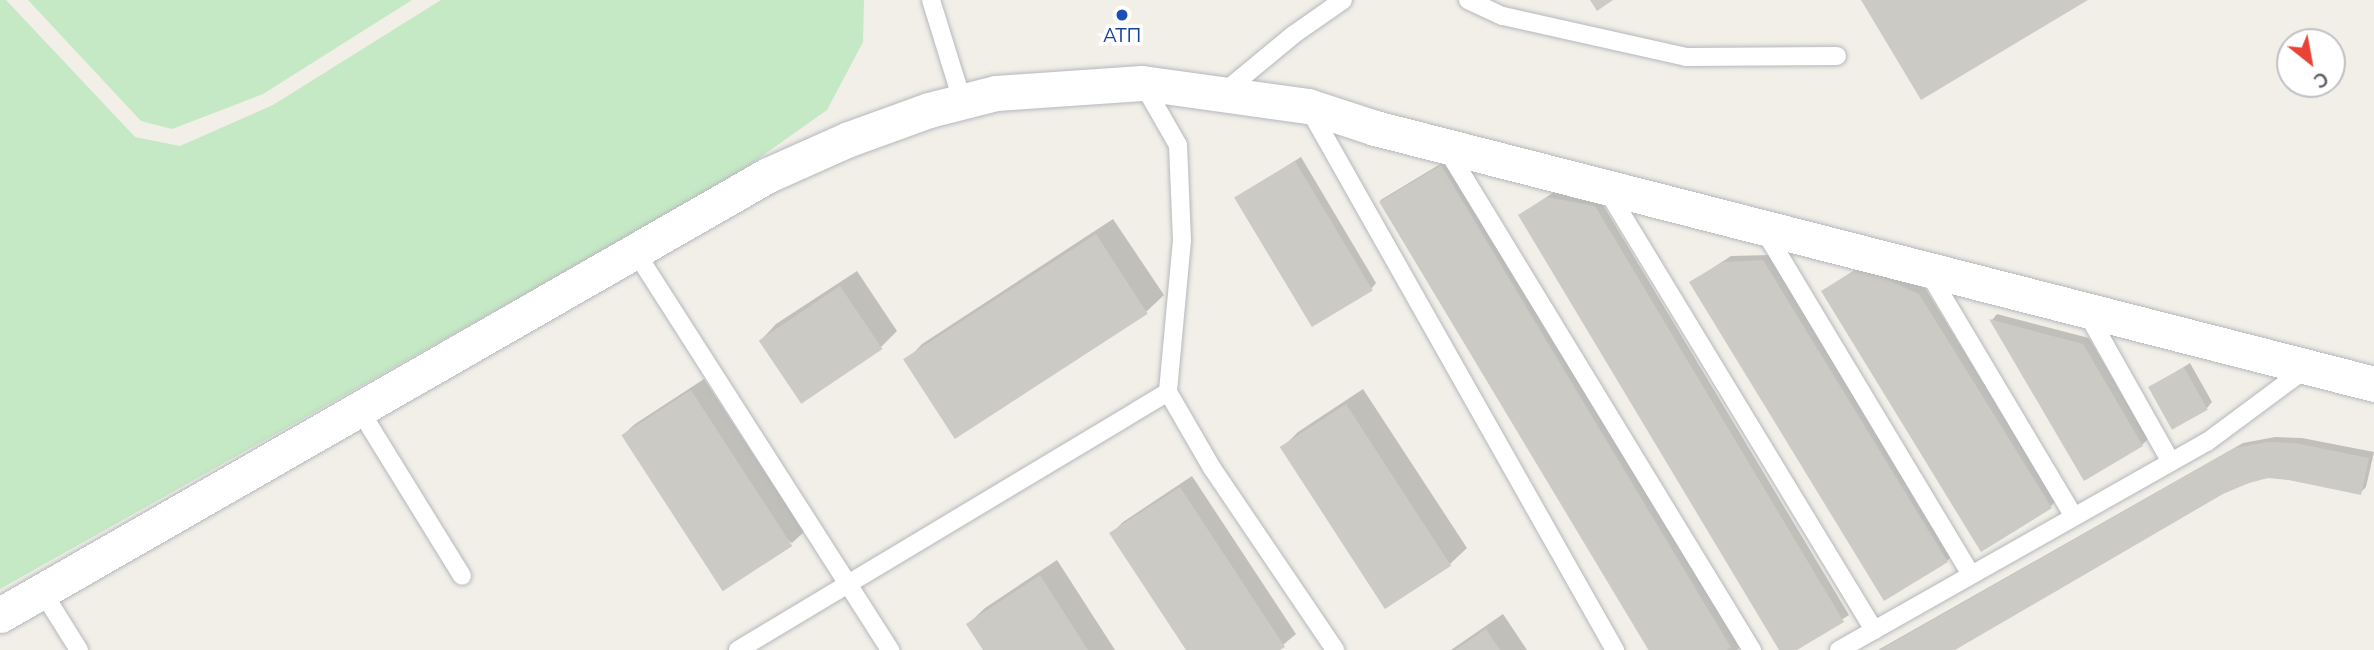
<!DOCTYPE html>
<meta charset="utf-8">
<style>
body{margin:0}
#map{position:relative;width:2374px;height:650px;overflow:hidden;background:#f1efe8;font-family:"Nunito Sans",sans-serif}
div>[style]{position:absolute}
.green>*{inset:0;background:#c5e8c5}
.shadow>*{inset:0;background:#0003;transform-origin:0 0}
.building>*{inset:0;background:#cccac5;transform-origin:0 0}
.roads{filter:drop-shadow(0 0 2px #b5b8bc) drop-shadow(0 0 2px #b5b8bc)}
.lane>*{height:18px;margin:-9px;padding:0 9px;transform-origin:9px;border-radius:9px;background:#fff}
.street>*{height:35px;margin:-17.5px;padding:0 17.5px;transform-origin:17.5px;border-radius:17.5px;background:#fff}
.dots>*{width:19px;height:19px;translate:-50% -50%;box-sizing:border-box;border:4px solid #fff;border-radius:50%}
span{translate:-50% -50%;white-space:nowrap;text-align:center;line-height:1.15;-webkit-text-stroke:7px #fff;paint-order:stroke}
.transit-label{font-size:19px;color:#164399}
.north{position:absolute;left:2276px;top:28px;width:70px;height:70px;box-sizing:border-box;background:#fff;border:2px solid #bfc1c3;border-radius:50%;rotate:149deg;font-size:19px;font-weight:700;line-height:28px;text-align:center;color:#5f6368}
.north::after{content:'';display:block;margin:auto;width:24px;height:32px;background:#ea4335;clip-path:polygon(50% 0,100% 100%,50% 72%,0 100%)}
</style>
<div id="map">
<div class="green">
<i style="clip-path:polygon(0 0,6px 0,135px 137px,180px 146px,273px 105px,441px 0,864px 0,863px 42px,827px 110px,731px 178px,0 589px)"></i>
<i style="clip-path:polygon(28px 0,412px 0,263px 94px,172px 129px,141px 121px)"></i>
</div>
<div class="shadow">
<i style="clip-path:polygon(1301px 157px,1376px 283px,1371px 289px,1236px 198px)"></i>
<i style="left:1447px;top:160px;width:569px;height:78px;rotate:59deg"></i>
<i style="clip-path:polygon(1554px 192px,1600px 200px,1849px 615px,1794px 650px,1781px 650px,1520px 215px)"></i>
<i style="clip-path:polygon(1113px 219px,1164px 295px,1147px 311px,956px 437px,906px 361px,922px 344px)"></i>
<i style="clip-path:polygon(1769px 255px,1953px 555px,1947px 561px,1691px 282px,1731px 256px)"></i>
<i style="clip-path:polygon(1867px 262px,1925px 288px,2056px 501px,2050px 507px,1823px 291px)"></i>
<i style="clip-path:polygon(857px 271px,897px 331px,880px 348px,760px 341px,776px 324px)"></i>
<i style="clip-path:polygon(1997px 314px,2089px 338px,2148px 439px,2142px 445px,1992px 320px)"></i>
<i style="clip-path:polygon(2190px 363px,2212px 402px,2207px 408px,2151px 388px)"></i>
<i style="clip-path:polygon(704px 379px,804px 532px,792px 543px,623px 435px,635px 424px)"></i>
<i style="clip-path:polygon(1363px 389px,1467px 548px,1450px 564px,1282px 448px,1298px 432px)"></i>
<i style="clip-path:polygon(2275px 437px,2302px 438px,2374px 452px,2366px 487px,2360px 493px,2268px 476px,2223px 492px,1952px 650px,1878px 650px,2243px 443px)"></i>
<i style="clip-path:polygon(1192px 476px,1296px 634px,1277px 650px,1188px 650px,1111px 534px,1123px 522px)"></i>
<i style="clip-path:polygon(1057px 560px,1115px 650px,985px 650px,968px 624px,985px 608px)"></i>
<i style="clip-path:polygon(1503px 614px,1527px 650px,1451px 650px)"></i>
</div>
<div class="building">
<i style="clip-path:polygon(1590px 0,1613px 0,1597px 11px)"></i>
<i style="clip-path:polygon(1861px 0,2088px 0,1921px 100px)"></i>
<i style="left:1295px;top:161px;width:151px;height:71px;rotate:59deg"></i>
<i style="left:1441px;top:165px;width:563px;height:72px;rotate:59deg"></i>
<i style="clip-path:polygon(1547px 197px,1595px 206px,1844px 622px,1797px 650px,1779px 650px,1518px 215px)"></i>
<i style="left:1096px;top:234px;width:95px;height:230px;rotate:57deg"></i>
<i style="clip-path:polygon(1763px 260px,1948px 562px,1884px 601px,1689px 282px,1723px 262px)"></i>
<i style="clip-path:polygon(1860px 267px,1919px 294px,2052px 508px,1981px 552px,1821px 291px)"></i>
<i style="left:840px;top:286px;width:76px;height:98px;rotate:56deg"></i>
<i style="clip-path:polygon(1989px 319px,2083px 344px,2143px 446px,2084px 481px)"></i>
<i style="left:2184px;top:367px;width:49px;height:41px;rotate:61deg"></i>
<i style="left:691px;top:390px;width:186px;height:83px;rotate:57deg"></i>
<i style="left:1346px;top:404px;width:193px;height:79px;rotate:57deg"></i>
<i style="clip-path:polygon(2268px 442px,2295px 443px,2369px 458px,2361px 495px,2289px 480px,2268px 478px,2249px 483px,2223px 494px,1955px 650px,1880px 650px,2210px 462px,2235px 448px)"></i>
<i style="clip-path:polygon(1180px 487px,1285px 647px,1280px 650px,1186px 650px,1109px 533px)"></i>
<i style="clip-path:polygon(1040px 575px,1088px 650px,983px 650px,966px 624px)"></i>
<i style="clip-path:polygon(1486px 629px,1500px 650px,1455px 650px)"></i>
</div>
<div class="roads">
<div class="lane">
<i style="left:931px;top:0;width:105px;rotate:72.8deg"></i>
<i style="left:1468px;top:0;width:38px;rotate:25deg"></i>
<i style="left:1503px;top:16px;width:188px;rotate:12.6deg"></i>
<i style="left:1686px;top:57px;width:151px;rotate:-0.4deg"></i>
<i style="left:1143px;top:84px;width:70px;rotate:60.2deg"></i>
<i style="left:1178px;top:145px;width:95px;rotate:87.6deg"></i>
<i style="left:1182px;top:240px;width:153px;rotate:95.3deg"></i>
<i style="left:1168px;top:392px;width:88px;rotate:59.9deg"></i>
<i style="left:1212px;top:468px;width:220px;rotate:55.9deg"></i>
<i style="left:1223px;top:93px;width:91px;rotate:-39.6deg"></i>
<i style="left:1293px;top:35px;width:61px;rotate:-35deg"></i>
<i style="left:1308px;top:107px;width:624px;rotate:60.52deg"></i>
<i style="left:1446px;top:148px;width:588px;rotate:58.64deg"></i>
<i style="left:1607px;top:190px;width:515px;rotate:58.75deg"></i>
<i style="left:1764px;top:230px;width:402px;rotate:59deg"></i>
<i style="left:635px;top:251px;width:474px;rotate:57.4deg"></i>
<i style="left:1927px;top:270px;width:287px;rotate:59.2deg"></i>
<i style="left:2087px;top:313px;width:171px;rotate:60.6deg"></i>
<i style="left:359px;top:409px;width:196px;rotate:58.3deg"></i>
<i style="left:42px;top:591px;width:70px;rotate:57.9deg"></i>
<i style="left:738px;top:650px;width:501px;rotate:-30.96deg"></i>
<i style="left:1839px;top:650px;width:423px;rotate:-29.5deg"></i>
<i style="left:2207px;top:442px;width:126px;rotate:-36.6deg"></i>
</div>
<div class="street">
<i style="left:0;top:615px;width:885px;rotate:-29.81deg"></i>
<i style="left:768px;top:175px;width:89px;rotate:-24deg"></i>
<i style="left:849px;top:139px;width:85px;rotate:-19.9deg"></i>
<i style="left:929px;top:110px;width:69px;rotate:-14.2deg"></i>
<i style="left:996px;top:93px;width:146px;rotate:-3.9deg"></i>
<i style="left:1142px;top:83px;width:168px;rotate:7.9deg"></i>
<i style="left:1308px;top:106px;width:71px;rotate:18.2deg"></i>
<i style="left:1375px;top:128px;width:1031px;rotate:14.37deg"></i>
</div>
</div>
<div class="dots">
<i style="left:1122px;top:15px;background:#1a4fb4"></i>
</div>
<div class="transit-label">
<span style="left:1122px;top:37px">АТП</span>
</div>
<div class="north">С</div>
</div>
